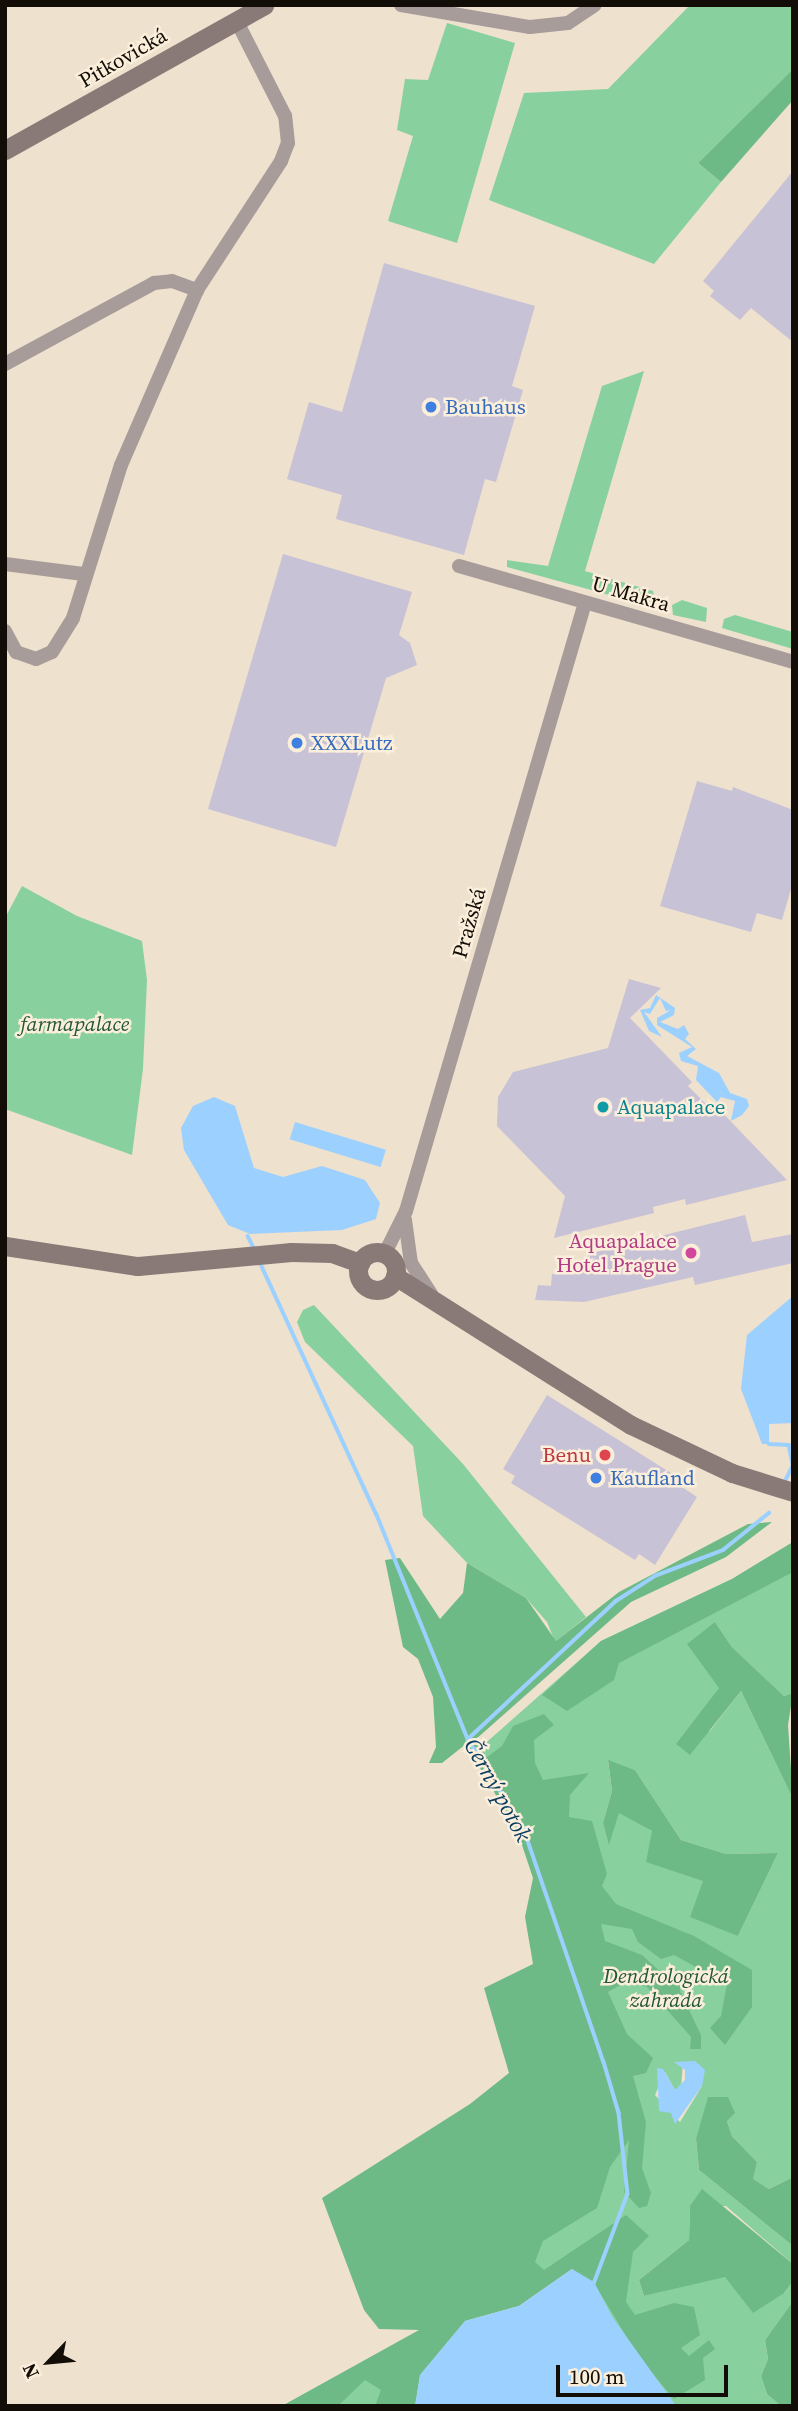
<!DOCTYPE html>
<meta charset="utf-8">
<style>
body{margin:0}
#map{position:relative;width:798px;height:2411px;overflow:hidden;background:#eee1ce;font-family:"Source Serif 4",serif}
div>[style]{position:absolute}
.green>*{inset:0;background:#88d19f}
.forest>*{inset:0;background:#6eba87}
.water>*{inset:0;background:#9cd0ff;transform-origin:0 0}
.stream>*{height:3.5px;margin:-1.75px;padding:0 1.75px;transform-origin:1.75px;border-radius:1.75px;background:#9cd0ff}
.building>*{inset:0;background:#c8c2d6}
.street>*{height:14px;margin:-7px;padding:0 7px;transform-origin:7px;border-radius:7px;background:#a79c9a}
.secondary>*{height:19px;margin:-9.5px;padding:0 9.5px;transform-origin:9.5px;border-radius:9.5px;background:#897a77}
.secondary>.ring{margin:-9.5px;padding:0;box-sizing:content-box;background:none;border:19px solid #897a77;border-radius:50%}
.dots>*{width:19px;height:19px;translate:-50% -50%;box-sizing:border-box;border:4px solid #fbeedb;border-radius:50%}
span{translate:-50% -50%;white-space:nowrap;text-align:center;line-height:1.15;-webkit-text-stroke:5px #fbeedb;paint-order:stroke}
.street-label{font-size:21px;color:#120e07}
.shop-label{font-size:21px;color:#366cbe}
.left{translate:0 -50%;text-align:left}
.park-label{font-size:21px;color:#205836;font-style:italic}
.culture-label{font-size:21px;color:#0d838f}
.hotel-label{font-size:21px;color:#b23c85}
.right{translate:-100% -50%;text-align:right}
.health-label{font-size:21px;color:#be3a42}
.water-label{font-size:23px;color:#0b3d62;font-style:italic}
.frame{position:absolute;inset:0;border:7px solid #120e07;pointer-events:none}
.north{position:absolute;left:14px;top:2327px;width:70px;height:70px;-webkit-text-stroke:5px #fbeedb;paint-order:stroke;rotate:244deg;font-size:19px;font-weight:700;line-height:28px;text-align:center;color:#120e07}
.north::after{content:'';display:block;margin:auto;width:24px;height:32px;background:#120e07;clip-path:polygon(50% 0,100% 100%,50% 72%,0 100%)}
.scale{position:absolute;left:556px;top:2365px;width:172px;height:32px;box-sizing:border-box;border:4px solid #120e07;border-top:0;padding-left:9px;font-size:21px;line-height:24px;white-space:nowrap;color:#120e07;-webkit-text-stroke:5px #fbeedb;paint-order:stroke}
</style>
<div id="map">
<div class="green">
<i style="clip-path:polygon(690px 5px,793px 5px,793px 69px,698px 163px,721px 182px,654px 264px,489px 200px,524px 93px,608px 89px)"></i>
<i style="clip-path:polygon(447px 23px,515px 43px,457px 243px,388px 221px,413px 136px,397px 130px,405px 79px,428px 80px)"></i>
<i style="clip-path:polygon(644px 371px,585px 571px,653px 591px,657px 608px,507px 567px,507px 560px,548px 566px,602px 386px)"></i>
<i style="clip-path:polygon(682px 600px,707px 608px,706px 622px,673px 615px,672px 605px)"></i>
<i style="clip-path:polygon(735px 615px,793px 632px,793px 649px,722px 628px,724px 619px)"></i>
<i style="clip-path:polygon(22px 886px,77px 916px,142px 941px,147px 980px,143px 1069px,132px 1155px,5px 1109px,5px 918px)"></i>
<i style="clip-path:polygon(314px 1305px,463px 1464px,586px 1617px,555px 1642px,547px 1622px,526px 1598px,467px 1563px,423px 1516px,413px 1446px,305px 1342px,297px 1322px,303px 1310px)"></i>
<i style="clip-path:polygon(evenodd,793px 1542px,793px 1693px,784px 1696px,732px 1647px,715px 1622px,719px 1688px,709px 1732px,741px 1691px,793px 1799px,793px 2177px,769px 2189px,752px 2179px,757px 2162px,732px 2136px,727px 2121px,696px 2139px,699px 2170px,793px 2246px,793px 2264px,726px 2206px,690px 2206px,689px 2240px,639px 2280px,644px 2296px,725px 2276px,784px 2293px,793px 2281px,793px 2301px,765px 2340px,768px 2359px,761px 2376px,767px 2394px,781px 2406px,676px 2406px,572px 2269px,465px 2321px,420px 2375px,415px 2406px,282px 2406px,458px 2309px,591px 1993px,480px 1748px,601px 1641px,732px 1579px,793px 1542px,608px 1761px,635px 1770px,681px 1840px,726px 1854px,778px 1853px,738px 1936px,703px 1881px,652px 1831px,619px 1812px,609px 1843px,603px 1823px,612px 1791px,608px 1761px,793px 1542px,683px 2062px,692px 2065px,702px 2086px,680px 2122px,655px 2095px,665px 2072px,675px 2090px,681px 2088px,683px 2062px)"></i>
</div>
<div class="forest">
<i style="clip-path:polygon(793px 69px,793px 100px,721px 182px,698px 163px)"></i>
<i style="clip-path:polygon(772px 1522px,726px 1557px,631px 1602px,475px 1740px,487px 1757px,502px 1746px,513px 1726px,544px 1714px,554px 1725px,534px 1740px,535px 1763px,543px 1780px,589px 1773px,570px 1795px,569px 1817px,592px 1821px,607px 1874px,602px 1886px,616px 1904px,694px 1936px,752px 1970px,752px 2007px,725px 2045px,710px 2028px,721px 2016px,727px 1984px,674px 1955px,661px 1959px,638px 1942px,632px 1929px,601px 1924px,605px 1941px,642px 1955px,665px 1976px,683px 1979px,680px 1991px,701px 2035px,701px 2049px,690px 2049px,691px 2037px,647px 1987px,627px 1981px,608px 1992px,627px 2034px,653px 2058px,646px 2073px,633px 2076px,646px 2122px,642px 2168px,651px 2193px,647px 2206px,639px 2208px,624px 2192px,629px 2140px,610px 2167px,597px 2208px,543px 2241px,535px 2262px,544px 2270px,626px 2215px,649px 2236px,633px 2252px,626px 2302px,635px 2315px,674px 2303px,694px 2307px,700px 2335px,681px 2348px,689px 2356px,709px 2340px,715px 2349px,703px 2358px,705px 2380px,674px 2399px,640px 2359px,600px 2293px,572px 2269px,519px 2306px,465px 2321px,420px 2375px,415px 2406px,375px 2406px,381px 2390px,365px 2380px,338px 2406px,282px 2406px,419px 2330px,379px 2329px,364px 2310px,322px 2198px,470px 2104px,509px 2073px,484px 1988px,533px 1964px,525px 1917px,533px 1878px,518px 1833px,466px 1744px,442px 1763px,429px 1763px,436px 1747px,433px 1697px,418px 1659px,403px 1647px,385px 1560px,400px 1558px,440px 1619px,463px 1593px,467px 1563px,526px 1598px,556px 1641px,619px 1592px,748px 1524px)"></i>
<i style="clip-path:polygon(793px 1542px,793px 1572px,619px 1663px,614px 1680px,567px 1711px,542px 1695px,601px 1641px,732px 1579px)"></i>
<i style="clip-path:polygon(715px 1622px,732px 1647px,784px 1696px,793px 1693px,788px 1725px,793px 1799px,741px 1691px,690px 1755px,676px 1744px,719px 1688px,687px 1644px)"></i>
<i style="clip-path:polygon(608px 1760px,635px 1770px,681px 1840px,726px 1854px,778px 1853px,738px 1936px,690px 1917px,703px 1881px,646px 1862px,652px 1831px,619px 1813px,609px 1845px,603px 1823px,612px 1791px)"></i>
<i style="clip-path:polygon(708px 2097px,728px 2097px,735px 2113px,727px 2121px,732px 2136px,757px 2162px,753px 2179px,769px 2189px,793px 2177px,793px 2246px,699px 2170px,696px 2139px)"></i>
<i style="clip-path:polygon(702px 2189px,793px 2264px,793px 2281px,784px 2293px,753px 2313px,725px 2277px,644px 2296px,639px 2280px,689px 2240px,690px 2206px)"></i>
<i style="clip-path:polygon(793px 2301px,793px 2406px,781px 2406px,767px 2394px,761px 2376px,768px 2359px,765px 2340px)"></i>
</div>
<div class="water">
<i style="clip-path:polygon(656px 995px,675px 1008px,674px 1015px,660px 1022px,678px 1029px,684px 1025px,689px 1034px,685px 1039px,696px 1049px,687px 1056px,719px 1073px,730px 1093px,747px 1099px,749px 1106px,742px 1115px,731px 1121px,735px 1101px,721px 1097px,717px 1102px,696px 1080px,698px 1066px,681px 1061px,679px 1053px,692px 1047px,657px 1025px,657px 1018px,671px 1010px,666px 1011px,660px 998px,650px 1014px,644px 1012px,662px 1037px,649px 1031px,640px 1010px,650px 1008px)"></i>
<i style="clip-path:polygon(214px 1097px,235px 1106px,254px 1168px,283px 1177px,322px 1166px,365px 1180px,380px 1203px,376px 1219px,342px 1230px,250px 1234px,228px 1225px,184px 1150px,181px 1128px,193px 1106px)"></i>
<i style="left:295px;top:1122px;width:95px;height:18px;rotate:17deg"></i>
<i style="clip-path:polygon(793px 1296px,793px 1423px,769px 1424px,769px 1444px,762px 1444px,741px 1389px,747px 1335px)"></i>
<i style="clip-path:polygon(695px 2061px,705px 2070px,702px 2086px,675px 2124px,671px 2113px,659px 2111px,657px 2068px,663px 2069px,675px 2090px,685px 2080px,685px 2070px,674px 2062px)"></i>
<i style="clip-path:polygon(572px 2269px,594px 2282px,613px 2318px,676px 2406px,415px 2406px,420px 2375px,465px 2321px,519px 2306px)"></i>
</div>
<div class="stream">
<i style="left:248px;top:1236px;width:16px;rotate:63deg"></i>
<i style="left:259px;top:1260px;width:281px;rotate:65.2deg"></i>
<i style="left:377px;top:1515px;width:242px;rotate:67.9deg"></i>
<i style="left:468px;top:1739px;width:106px;rotate:58.1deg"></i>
<i style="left:524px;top:1829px;width:246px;rotate:71.1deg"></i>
<i style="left:604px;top:2062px;width:53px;rotate:73.6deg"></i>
<i style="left:619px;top:2113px;width:81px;rotate:83.7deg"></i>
<i style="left:628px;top:2194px;width:96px;rotate:110.7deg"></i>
<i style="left:769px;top:1444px;width:20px;rotate:3deg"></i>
<i style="left:789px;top:1445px;width:19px;rotate:78deg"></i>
<i style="left:786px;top:1479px;width:16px;rotate:-63deg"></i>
<i style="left:468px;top:1739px;width:202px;rotate:-43deg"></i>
<i style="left:616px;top:1601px;width:46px;rotate:-32.7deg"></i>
<i style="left:655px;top:1576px;width:73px;rotate:-20.9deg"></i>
<i style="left:723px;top:1550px;width:59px;rotate:-38.8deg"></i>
</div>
<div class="building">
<i style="clip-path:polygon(793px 171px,793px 342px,751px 308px,740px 320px,710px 296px,714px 291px,703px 281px)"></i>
<i style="clip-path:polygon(384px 263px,535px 306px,512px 386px,523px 390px,496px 482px,485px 479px,464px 555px,336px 519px,342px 495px,287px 479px,309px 402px,342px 412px)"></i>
<i style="clip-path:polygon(283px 554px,412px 592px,399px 635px,410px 643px,417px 665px,386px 678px,336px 847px,208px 809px)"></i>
<i style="clip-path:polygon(697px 781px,732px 791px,733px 787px,793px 810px,793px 882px,782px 920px,757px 913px,751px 932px,660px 906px)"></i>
<i style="clip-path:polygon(629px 979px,661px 988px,630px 1018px,692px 1082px,688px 1086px,711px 1109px,715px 1105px,787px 1180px,686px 1205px,685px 1199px,653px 1207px,654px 1213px,554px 1238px,565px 1196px,497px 1126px,498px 1097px,513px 1072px,608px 1048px)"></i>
<i style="clip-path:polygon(745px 1215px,752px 1242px,793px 1234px,793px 1263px,695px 1285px,693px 1277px,584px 1302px,535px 1300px,538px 1285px,551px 1286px,552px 1274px,582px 1273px,588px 1254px)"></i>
<i style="clip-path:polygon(547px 1395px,682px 1480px,679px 1485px,697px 1497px,655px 1565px,639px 1554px,635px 1560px,511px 1483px,515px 1476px,503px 1469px)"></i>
</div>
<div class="street">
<i style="left:401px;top:5px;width:131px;rotate:9.7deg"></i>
<i style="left:530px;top:27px;width:38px;rotate:-6deg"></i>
<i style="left:568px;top:23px;width:32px;rotate:-34deg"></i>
<i style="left:5px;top:364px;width:170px;rotate:-28.5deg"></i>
<i style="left:154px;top:283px;width:18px;rotate:-6deg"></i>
<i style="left:172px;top:281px;width:27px;rotate:20deg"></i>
<i style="left:5px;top:564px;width:79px;rotate:7.3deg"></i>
<i style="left:459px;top:566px;width:348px;rotate:16deg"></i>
<i style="left:5px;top:631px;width:24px;rotate:62deg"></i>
<i style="left:16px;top:652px;width:21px;rotate:19deg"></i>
<i style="left:36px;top:659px;width:17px;rotate:-24deg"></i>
<i style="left:52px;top:652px;width:40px;rotate:-58deg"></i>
<i style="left:73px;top:618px;width:160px;rotate:-72.6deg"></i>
<i style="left:121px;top:465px;width:191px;rotate:-66.5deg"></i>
<i style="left:197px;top:290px;width:154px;rotate:-56.9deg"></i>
<i style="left:281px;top:161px;width:19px;rotate:-69deg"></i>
<i style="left:288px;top:143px;width:27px;rotate:-96deg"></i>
<i style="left:285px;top:116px;width:108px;rotate:-117deg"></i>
<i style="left:405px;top:1220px;width:43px;rotate:82.1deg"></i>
<i style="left:411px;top:1263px;width:37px;rotate:57deg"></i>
<i style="left:385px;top:1253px;width:47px;rotate:-63.4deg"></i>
<i style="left:406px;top:1211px;width:634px;rotate:-73.6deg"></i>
</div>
<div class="secondary">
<i style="left:5px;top:150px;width:297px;rotate:-29.2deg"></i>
<i style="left:5px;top:1246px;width:134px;rotate:8.6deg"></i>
<i style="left:138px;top:1266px;width:154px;rotate:-5.2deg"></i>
<i style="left:291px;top:1252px;width:41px;rotate:1.4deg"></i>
<i style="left:332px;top:1253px;width:30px;rotate:20deg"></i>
<i class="ring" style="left:358px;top:1252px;width:19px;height:19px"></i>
<i style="left:395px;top:1276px;width:279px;rotate:32.3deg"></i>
<i style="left:631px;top:1425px;width:112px;rotate:25.4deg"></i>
<i style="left:732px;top:1473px;width:64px;rotate:17.3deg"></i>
</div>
<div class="dots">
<i style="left:431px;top:407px;background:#3f7fe0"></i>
<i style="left:297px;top:743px;background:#3f7fe0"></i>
<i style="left:603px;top:1107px;background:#0f9aa8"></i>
<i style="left:691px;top:1253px;background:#d1479c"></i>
<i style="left:605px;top:1455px;background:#e0444e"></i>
<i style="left:596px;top:1478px;background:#3f7fe0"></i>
</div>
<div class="street-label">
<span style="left:123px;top:58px;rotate:-30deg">Pitkovická</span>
<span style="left:631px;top:594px;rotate:16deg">U Makra</span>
<span style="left:469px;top:923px;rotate:-74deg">Pražská</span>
</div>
<div class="shop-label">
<span class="left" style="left:445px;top:407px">Bauhaus</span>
<span class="left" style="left:311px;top:743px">XXXLutz</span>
<span class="left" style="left:610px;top:1478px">Kaufland</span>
</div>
<div class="park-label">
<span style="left:75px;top:1024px">farmapalace</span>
<span style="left:666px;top:1988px">Dendrologická<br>zahrada</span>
</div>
<div class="culture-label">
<span class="left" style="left:617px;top:1107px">Aquapalace</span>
</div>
<div class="hotel-label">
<span class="right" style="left:677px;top:1253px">Aquapalace<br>Hotel Prague</span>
</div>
<div class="health-label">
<span class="right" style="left:591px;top:1455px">Benu</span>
</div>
<div class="water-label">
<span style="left:498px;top:1790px;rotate:61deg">Černý potok</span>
</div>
<div class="frame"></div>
<div class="north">N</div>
<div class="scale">100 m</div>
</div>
